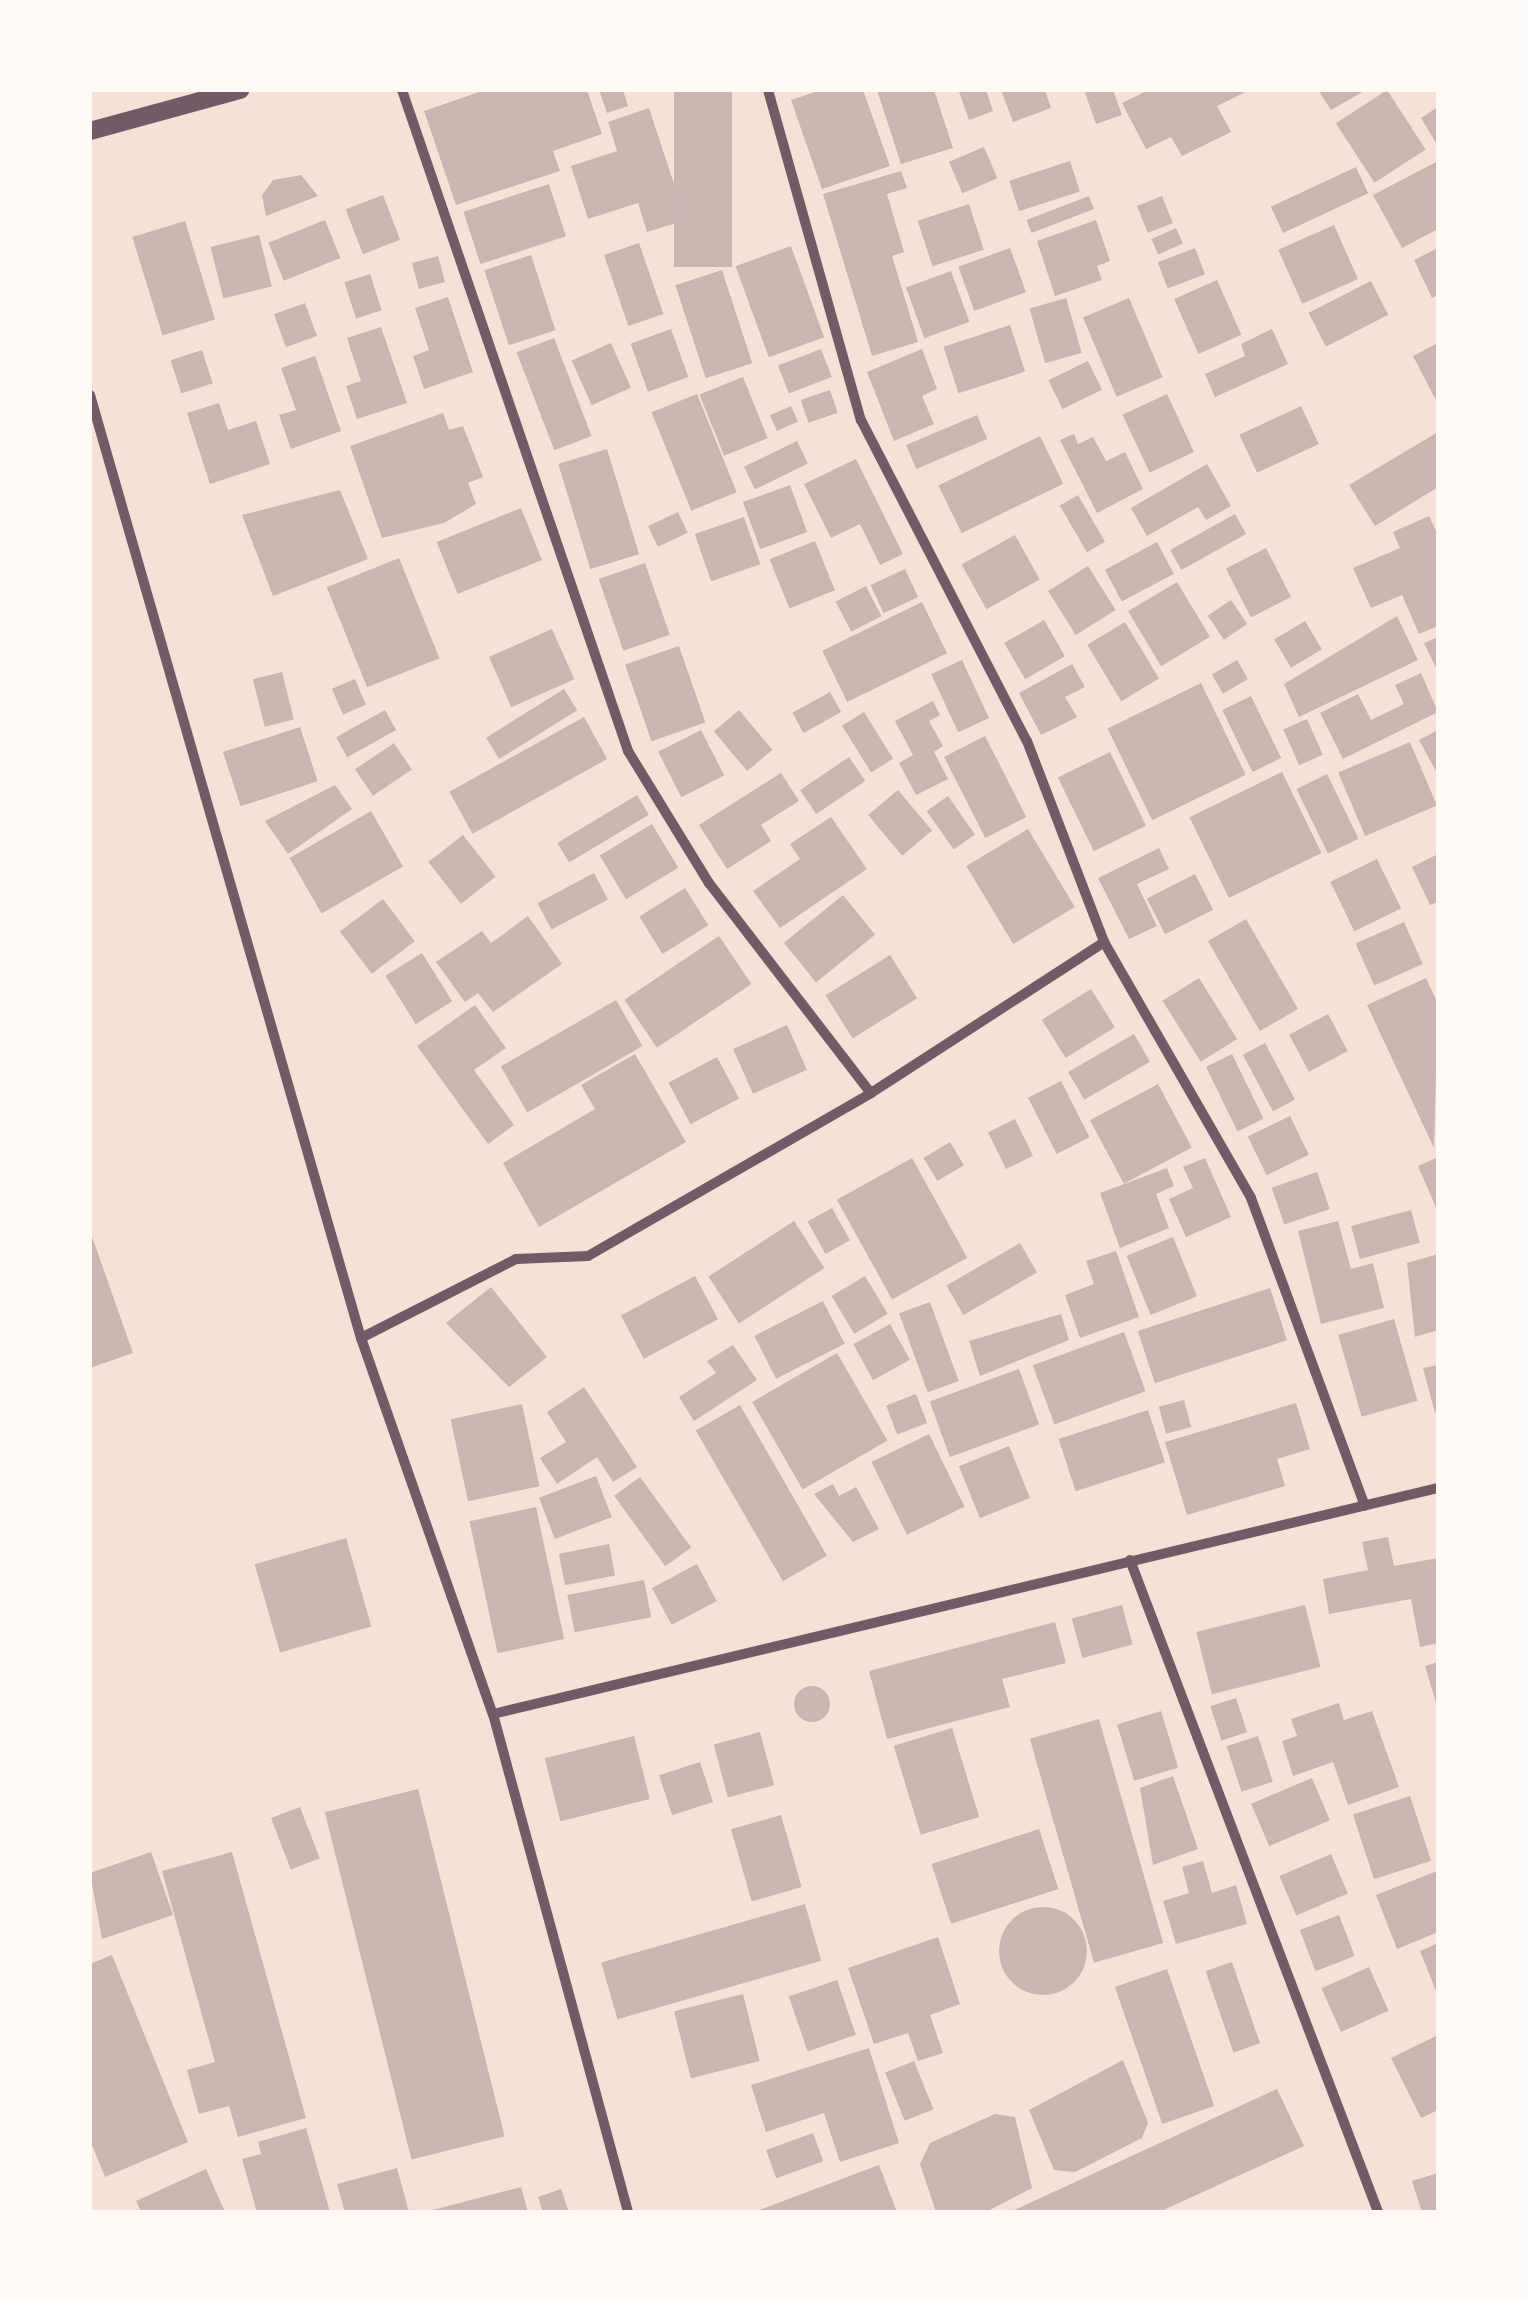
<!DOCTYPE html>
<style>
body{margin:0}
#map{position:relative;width:1528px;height:2302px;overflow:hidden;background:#f7e1d7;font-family:"Times New Roman",serif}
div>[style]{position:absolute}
.building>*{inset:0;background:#ccb4b1;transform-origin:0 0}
.round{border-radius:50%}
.minor>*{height:10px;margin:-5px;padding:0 5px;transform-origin:5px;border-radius:5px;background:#755966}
.tertiary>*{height:18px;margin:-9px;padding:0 9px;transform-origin:9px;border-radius:9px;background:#755966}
span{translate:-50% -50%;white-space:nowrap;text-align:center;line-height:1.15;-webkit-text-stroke:9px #fffaf5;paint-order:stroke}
.frame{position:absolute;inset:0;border:92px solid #fffaf5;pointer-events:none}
</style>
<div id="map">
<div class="building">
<i style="clip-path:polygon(485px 90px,587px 90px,602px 134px,553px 151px,560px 171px,456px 205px,424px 111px)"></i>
<i style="clip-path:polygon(599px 90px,623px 90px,628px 106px,607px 113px)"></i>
<i style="left:674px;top:90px;width:58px;height:177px"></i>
<i style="clip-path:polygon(821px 90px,863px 90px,890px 166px,822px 189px,791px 100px)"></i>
<i style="clip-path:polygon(877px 90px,934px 90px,953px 148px,901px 164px)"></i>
<i style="clip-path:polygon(986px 90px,993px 111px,969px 120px,959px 92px)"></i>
<i style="clip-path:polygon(1001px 90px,1045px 90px,1051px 108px,1013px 122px)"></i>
<i style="clip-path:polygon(1084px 90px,1113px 90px,1122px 115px,1096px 124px)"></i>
<i style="clip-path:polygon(1149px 90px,1250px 90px,1217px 106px,1231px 132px,1182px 156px,1171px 137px,1146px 149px,1122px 103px)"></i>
<i style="clip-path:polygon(1318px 90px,1366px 90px,1331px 110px)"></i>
<i style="left:1387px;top:90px;width:71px;height:61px;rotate:57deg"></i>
<i style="clip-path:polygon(1438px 107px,1438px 146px,1421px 118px)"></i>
<i style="clip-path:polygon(649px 108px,686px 220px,647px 232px,638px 203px,588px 219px,571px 166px,617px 151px,608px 122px)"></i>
<i style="left:984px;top:147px;width:34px;height:38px;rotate:67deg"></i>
<i style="left:1070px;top:161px;width:32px;height:64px;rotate:72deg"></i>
<i style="clip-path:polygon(1438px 161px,1438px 229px,1402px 248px,1373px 195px)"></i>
<i style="left:1356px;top:167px;width:29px;height:94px;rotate:65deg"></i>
<i style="clip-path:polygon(901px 171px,907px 188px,887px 194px,904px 252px,892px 256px,918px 342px,872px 356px,823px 194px)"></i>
<i style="clip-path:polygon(301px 175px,318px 196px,266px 216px,262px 195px,273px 180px)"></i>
<i style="left:549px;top:184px;width:55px;height:90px;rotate:72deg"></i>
<i style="left:383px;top:195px;width:48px;height:40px;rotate:69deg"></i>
<i style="left:1089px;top:196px;width:14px;height:67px;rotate:69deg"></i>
<i style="left:1162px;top:196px;width:29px;height:27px;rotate:68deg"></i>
<i style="left:969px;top:204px;width:48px;height:54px;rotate:72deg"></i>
<i style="left:325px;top:220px;width:41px;height:61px;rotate:68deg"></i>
<i style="clip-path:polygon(1096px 220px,1110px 261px,1097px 266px,1102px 280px,1055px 296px,1037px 241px)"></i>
<i style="left:185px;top:221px;width:103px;height:55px;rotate:73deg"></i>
<i style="left:1334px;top:225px;width:59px;height:61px;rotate:66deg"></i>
<i style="left:1176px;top:228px;width:17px;height:27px;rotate:66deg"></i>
<i style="left:259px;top:235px;width:53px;height:50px;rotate:76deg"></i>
<i style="left:639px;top:243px;width:75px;height:37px;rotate:71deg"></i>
<i style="left:791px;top:246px;width:97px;height:59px;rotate:70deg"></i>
<i style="left:1010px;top:248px;width:47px;height:55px;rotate:70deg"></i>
<i style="left:1195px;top:248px;width:28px;height:40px;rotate:69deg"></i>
<i style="clip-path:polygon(1438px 248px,1438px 295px,1432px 298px,1414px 260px)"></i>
<i style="left:531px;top:255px;width:79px;height:49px;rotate:72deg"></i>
<i style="left:438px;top:256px;width:27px;height:27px;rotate:75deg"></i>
<i style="left:722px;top:270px;width:98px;height:49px;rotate:72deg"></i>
<i style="left:951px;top:271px;width:54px;height:48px;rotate:70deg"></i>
<i style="left:370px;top:274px;width:38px;height:27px;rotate:72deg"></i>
<i style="left:1217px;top:280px;width:60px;height:47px;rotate:66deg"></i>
<i style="left:1371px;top:281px;width:38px;height:70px;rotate:63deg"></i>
<i style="clip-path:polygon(448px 297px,473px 372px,424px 389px,413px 356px,429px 350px,415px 308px)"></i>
<i style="left:1066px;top:298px;width:57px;height:38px;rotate:74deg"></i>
<i style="left:1129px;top:298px;width:86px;height:50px;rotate:67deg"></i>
<i style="left:305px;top:303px;width:35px;height:33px;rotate:70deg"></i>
<i style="left:1010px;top:325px;width:49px;height:70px;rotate:72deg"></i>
<i style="clip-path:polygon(381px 327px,407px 403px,357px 419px,346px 386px,361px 381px,347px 338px)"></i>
<i style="left:671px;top:329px;width:51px;height:43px;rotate:70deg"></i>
<i style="clip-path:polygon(1272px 329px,1288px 364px,1215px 397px,1205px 374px,1245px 356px,1241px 344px)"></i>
<i style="left:554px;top:338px;width:105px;height:40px;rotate:69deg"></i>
<i style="left:611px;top:343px;width:49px;height:43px;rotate:66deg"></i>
<i style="clip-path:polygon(1438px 343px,1438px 404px,1413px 356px)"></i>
<i style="left:821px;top:349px;width:30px;height:46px;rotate:69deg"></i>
<i style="clip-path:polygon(922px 349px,937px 389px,922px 396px,934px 424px,894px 441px,867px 372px)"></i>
<i style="left:202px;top:350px;width:35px;height:33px;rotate:72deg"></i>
<i style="clip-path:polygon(315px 356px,341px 431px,291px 449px,279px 415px,296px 410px,281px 368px)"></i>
<i style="left:1088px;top:361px;width:32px;height:44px;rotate:64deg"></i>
<i style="left:743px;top:377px;width:66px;height:47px;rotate:68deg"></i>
<i style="left:830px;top:390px;width:24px;height:31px;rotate:71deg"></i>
<i style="left:697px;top:394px;width:106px;height:49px;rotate:68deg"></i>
<i style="left:1167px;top:394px;width:64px;height:49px;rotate:65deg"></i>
<i style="clip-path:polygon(219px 403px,228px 430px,256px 421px,270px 464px,210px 484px,187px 413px)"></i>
<i style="left:791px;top:406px;width:17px;height:23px;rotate:66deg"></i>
<i style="left:1301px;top:406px;width:42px;height:68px;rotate:65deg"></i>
<i style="clip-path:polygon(443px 413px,449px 430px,463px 426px,483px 477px,468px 483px,476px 504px,444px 523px,382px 538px,350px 446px)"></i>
<i style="left:977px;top:415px;width:26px;height:77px;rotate:67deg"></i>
<i style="clip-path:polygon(1438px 432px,1438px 487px,1375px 526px,1349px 485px)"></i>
<i style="clip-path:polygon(1074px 434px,1078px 444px,1093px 437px,1106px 461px,1125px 452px,1143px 489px,1097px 513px,1060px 440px)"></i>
<i style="left:1040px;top:436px;width:53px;height:113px;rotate:64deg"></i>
<i style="left:797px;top:441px;width:25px;height:59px;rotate:64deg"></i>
<i style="left:607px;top:449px;width:110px;height:51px;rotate:73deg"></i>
<i style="clip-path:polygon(856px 459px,903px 554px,880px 565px,860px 524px,831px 538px,804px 484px)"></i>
<i style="clip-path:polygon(1207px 464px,1231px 506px,1206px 520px,1198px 507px,1147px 536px,1131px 508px)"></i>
<i style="left:790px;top:485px;width:50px;height:50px;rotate:70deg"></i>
<i style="clip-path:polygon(340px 490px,368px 559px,273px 596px,242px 515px)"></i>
<i style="left:1078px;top:495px;width:54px;height:21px;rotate:60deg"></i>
<i style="left:521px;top:508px;width:56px;height:91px;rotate:68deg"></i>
<i style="left:678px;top:512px;width:23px;height:33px;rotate:65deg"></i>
<i style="left:1235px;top:514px;width:23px;height:74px;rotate:61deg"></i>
<i style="clip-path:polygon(1429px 516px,1438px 535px,1438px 626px,1419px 634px,1402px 595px,1371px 608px,1353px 568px,1400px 548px,1393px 532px)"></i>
<i style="left:744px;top:517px;width:50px;height:52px;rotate:71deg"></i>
<i style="left:1015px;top:535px;width:51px;height:61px;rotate:61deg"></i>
<i style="left:815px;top:541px;width:53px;height:49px;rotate:68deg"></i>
<i style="left:1157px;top:542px;width:36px;height:59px;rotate:62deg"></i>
<i style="left:1266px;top:548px;width:55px;height:45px;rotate:63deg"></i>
<i style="left:399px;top:558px;width:108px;height:78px;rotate:68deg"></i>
<i style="left:645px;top:563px;width:76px;height:49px;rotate:71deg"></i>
<i style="left:1088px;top:566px;width:52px;height:47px;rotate:58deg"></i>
<i style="left:905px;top:569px;width:31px;height:38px;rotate:65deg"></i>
<i style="left:1177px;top:582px;width:64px;height:57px;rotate:59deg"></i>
<i style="left:866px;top:586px;width:34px;height:34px;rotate:63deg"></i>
<i style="left:1231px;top:600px;width:29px;height:28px;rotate:56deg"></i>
<i style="left:922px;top:602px;width:57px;height:111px;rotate:64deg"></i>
<i style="clip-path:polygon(1397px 616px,1418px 660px,1299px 717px,1284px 684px)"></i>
<i style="left:1044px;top:620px;width:42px;height:46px;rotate:60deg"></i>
<i style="left:1305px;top:621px;width:33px;height:36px;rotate:59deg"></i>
<i style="left:1125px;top:622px;width:66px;height:44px;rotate:59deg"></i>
<i style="left:552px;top:629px;width:55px;height:69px;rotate:66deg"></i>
<i style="clip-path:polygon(1438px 637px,1438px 672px,1424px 643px)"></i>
<i style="left:679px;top:646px;width:81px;height:57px;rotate:71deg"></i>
<i style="left:962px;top:660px;width:64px;height:34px;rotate:65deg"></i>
<i style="left:1237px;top:660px;width:22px;height:29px;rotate:60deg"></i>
<i style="clip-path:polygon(1072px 664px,1085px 687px,1065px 697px,1077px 717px,1041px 735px,1019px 693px)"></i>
<i style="left:282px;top:672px;width:49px;height:30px;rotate:76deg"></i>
<i style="clip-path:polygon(1421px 673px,1438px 712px,1343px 759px,1320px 713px,1358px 694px,1371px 720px,1404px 704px,1395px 685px)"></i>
<i style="left:355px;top:679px;width:28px;height:25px;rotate:67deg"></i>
<i style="left:1201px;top:683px;width:102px;height:104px;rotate:64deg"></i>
<i style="left:564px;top:689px;width:25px;height:92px;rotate:58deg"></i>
<i style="left:830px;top:692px;width:23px;height:43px;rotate:61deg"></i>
<i style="left:1251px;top:696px;width:69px;height:32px;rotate:64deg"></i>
<i style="clip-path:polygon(933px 701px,940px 715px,929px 721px,943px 746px,934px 752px,948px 779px,916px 795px,899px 763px,913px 755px,895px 721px)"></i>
<i style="left:385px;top:710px;width:23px;height:56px;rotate:61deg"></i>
<i style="left:739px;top:710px;width:52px;height:33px;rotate:50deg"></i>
<i style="left:864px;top:712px;width:55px;height:26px;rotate:58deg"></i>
<i style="left:584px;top:717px;width:48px;height:154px;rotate:61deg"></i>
<i style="left:1307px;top:719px;width:39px;height:26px;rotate:66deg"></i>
<i style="left:300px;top:727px;width:57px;height:81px;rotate:72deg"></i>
<i style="left:701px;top:730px;width:51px;height:48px;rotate:63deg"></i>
<i style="clip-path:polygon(1438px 730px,1438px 775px,1419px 740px)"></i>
<i style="left:985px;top:736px;width:91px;height:46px;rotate:63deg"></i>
<i style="left:1410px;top:742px;width:69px;height:78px;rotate:67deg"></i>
<i style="left:394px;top:743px;width:32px;height:47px;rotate:56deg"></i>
<i style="left:1110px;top:752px;width:82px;height:58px;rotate:64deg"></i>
<i style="left:849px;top:757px;width:29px;height:59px;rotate:56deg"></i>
<i style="left:1282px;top:772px;width:90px;height:103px;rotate:64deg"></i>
<i style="clip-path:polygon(781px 773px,799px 801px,761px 825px,771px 841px,727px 869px,699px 825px)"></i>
<i style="left:1327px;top:774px;width:72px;height:34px;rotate:64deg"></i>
<i style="clip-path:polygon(335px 785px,352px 809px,288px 854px,265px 821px)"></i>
<i style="left:898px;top:790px;width:53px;height:39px;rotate:50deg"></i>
<i style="left:637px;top:795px;width:23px;height:93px;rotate:59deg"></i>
<i style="left:948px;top:796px;width:47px;height:26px;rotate:55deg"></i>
<i style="left:371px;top:811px;width:64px;height:94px;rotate:60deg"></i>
<i style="clip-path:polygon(831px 817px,867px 869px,780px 928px,753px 891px,800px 859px,790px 844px)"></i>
<i style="left:652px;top:824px;width:51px;height:61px;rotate:59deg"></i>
<i style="left:1028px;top:829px;width:91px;height:72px;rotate:59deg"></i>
<i style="left:463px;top:835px;width:53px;height:44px;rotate:52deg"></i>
<i style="clip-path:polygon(1159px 848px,1169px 869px,1137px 884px,1157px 926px,1129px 939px,1098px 878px)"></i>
<i style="clip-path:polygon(1438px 854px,1438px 902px,1430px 905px,1412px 867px)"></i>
<i style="left:1377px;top:859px;width:55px;height:52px;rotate:64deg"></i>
<i style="left:594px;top:873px;width:30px;height:64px;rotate:62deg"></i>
<i style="left:1195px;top:874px;width:40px;height:54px;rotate:63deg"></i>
<i style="left:685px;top:888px;width:44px;height:54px;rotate:58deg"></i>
<i style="left:843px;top:895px;width:51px;height:76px;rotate:51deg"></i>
<i style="left:383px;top:899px;width:53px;height:54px;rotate:53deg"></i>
<i style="clip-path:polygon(528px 916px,562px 964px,493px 1012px,478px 993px,465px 1002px,436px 962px,482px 931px,491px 943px)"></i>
<i style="left:1246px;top:919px;width:104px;height:44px;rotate:60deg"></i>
<i style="left:1404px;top:922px;width:46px;height:53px;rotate:66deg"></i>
<i style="left:719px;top:936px;width:58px;height:114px;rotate:56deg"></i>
<i style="left:422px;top:953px;width:57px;height:43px;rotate:58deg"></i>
<i style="left:890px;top:955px;width:51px;height:76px;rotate:58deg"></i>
<i style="left:1199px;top:978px;width:72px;height:43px;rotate:58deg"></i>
<i style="clip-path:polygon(1426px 978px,1438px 1004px,1434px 1148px,1367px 1005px)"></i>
<i style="left:1091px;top:989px;width:45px;height:58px;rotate:58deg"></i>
<i style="left:616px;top:1000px;width:53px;height:133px;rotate:60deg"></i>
<i style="clip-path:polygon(475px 1005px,506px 1048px,474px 1070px,514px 1125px,488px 1144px,417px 1046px)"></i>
<i style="left:1328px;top:1014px;width:42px;height:44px;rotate:62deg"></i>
<i style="left:787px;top:1025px;width:49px;height:59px;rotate:66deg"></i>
<i style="left:1134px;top:1034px;width:32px;height:76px;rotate:60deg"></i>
<i style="left:1265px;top:1043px;width:64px;height:25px;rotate:62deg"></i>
<i style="clip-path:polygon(635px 1054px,686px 1142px,539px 1227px,503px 1163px,595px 1109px,581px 1085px)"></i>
<i style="left:1232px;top:1054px;width:72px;height:29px;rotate:64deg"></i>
<i style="left:717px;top:1057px;width:47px;height:55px;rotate:62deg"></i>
<i style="left:1061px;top:1081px;width:63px;height:37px;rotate:63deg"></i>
<i style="left:1158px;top:1084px;width:72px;height:77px;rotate:62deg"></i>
<i style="left:1290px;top:1116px;width:43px;height:47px;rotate:64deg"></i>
<i style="left:1015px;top:1119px;width:41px;height:30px;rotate:64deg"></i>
<i style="left:950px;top:1142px;width:27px;height:31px;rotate:59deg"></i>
<i style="clip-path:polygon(1438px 1157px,1438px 1212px,1418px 1166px)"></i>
<i style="left:912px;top:1158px;width:114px;height:86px;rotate:61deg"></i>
<i style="clip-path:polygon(1205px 1158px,1231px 1217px,1186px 1237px,1169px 1199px,1193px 1188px,1183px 1167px)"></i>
<i style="clip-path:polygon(1167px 1168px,1174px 1186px,1156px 1194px,1169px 1228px,1120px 1248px,1100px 1193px)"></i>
<i style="left:1317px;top:1172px;width:39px;height:48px;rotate:71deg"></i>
<i style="left:832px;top:1208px;width:37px;height:28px;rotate:61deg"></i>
<i style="left:1411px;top:1210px;width:34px;height:62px;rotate:75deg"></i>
<i style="left:794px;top:1221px;width:56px;height:102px;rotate:57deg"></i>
<i style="clip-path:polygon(1338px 1221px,1351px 1269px,1373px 1263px,1384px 1308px,1321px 1324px,1298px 1231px)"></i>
<i style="clip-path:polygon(90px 1231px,133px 1353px,90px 1368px)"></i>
<i style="left:1173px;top:1237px;width:64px;height:50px;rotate:68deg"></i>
<i style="left:1020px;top:1243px;width:34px;height:85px;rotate:60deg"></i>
<i style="clip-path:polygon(1116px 1251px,1139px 1317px,1080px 1338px,1065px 1295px,1094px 1284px,1086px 1261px)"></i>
<i style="clip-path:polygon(1438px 1254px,1438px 1330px,1415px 1337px,1407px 1263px)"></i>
<i style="left:695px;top:1276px;width:49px;height:84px;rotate:62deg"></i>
<i style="left:865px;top:1276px;width:44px;height:39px;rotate:59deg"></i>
<i style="clip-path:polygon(491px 1287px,547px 1357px,509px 1387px,446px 1323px)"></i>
<i style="left:1270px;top:1288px;width:55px;height:139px;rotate:72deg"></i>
<i style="left:823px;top:1301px;width:48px;height:77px;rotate:63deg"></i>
<i style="left:930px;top:1302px;width:84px;height:33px;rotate:70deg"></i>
<i style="clip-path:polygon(1061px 1314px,1069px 1340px,980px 1376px,969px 1341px)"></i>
<i style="left:1394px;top:1319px;width:85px;height:58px;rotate:74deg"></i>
<i style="left:890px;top:1324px;width:41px;height:42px;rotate:61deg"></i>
<i style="left:1124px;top:1332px;width:63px;height:97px;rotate:70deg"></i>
<i style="clip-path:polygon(733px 1345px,757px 1380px,694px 1421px,679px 1397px,716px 1373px,707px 1361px)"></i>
<i style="left:837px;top:1353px;width:101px;height:98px;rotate:60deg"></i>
<i style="clip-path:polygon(1438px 1365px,1438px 1413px,1435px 1413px,1423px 1368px)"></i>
<i style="left:1019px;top:1369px;width:59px;height:95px;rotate:70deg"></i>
<i style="clip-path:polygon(584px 1387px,637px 1467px,613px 1482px,597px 1457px,557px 1484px,540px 1458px,566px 1442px,547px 1412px)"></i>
<i style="left:916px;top:1394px;width:31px;height:32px;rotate:69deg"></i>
<i style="left:1184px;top:1400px;width:28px;height:26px;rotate:75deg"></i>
<i style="clip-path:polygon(1296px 1403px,1310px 1449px,1277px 1459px,1285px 1486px,1187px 1515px,1165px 1442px)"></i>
<i style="left:522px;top:1404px;width:84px;height:73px;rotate:78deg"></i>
<i style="left:740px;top:1405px;width:174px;height:51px;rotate:60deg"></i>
<i style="left:1148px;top:1410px;width:55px;height:94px;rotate:72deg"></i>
<i style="left:929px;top:1434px;width:81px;height:64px;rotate:64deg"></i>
<i style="left:1009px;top:1446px;width:56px;height:54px;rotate:68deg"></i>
<i style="left:596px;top:1476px;width:44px;height:61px;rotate:69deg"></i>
<i style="left:640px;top:1477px;width:87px;height:32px;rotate:54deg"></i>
<i style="clip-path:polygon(833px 1484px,839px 1496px,856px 1487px,879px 1529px,853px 1542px,814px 1494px)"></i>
<i style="left:536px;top:1507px;width:135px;height:68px;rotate:78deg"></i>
<i style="clip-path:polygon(1388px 1537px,1394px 1566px,1438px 1558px,1438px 1643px,1420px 1647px,1411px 1599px,1329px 1614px,1323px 1579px,1368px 1570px,1362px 1542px)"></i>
<i style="left:346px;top:1538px;width:92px;height:95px;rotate:74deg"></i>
<i style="left:609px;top:1544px;width:32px;height:51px;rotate:79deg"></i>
<i style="left:697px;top:1564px;width:42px;height:51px;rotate:62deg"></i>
<i style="left:644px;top:1580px;width:38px;height:78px;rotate:79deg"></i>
<i style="left:1122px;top:1605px;width:41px;height:52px;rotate:75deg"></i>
<i style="left:1305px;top:1605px;width:64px;height:112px;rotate:76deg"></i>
<i style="clip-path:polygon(1055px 1622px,1066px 1663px,1002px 1679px,1010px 1707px,887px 1739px,869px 1671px)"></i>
<i style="clip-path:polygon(1438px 1662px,1438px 1706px,1437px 1706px,1425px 1666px)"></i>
<i class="round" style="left:794px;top:1686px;width:36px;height:36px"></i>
<i style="left:1236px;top:1698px;width:36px;height:27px;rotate:72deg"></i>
<i style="clip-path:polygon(1339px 1703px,1344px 1720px,1372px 1711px,1399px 1787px,1348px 1805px,1333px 1762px,1293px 1776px,1282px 1741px,1297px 1736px,1291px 1719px)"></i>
<i style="left:1161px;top:1711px;width:59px;height:46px;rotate:73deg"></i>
<i style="left:1099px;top:1719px;width:233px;height:72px;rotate:74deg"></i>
<i style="left:952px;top:1728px;width:93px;height:61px;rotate:73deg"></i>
<i style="left:760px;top:1732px;width:55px;height:48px;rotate:75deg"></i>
<i style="left:634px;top:1736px;width:65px;height:92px;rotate:76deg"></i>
<i style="left:1258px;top:1736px;width:48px;height:33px;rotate:72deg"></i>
<i style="left:700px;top:1762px;width:42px;height:43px;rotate:72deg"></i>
<i style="clip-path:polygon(1173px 1776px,1198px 1849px,1153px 1865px,1140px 1788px)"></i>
<i style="left:1312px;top:1778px;width:46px;height:66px;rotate:67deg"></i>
<i style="left:418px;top:1789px;width:358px;height:96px;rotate:76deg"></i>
<i style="left:1410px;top:1796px;width:68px;height:60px;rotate:72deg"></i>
<i style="left:300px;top:1807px;width:55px;height:31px;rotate:69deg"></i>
<i style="left:781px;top:1815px;width:75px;height:52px;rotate:74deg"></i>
<i style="left:1039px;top:1829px;width:63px;height:113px;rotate:72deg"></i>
<i style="clip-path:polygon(151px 1852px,173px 1915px,102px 1939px,90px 1873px)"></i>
<i style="clip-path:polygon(232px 1852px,306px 2118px,238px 2137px,229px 2106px,199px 2114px,187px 2070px,215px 2062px,162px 1871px)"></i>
<i style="left:1331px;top:1854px;width:43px;height:56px;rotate:67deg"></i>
<i style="clip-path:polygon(1203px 1861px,1212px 1893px,1236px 1885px,1247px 1924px,1176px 1944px,1163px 1901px,1189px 1893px,1182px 1867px)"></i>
<i style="clip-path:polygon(1437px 1871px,1438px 1932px,1397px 1949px,1376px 1895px)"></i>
<i style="left:805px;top:1904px;width:59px;height:212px;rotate:74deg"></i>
<i class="round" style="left:999px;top:1907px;width:88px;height:88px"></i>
<i style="left:1339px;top:1915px;width:44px;height:42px;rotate:69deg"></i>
<i style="clip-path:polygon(938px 1937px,960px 2004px,930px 2015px,943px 2053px,918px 2061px,908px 2033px,874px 2044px,848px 1968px)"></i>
<i style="clip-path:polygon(1438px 1943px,1438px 1996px,1420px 1951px)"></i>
<i style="clip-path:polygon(112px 1955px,188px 2142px,105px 2177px,90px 2140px,90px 1964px)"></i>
<i style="left:1232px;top:1962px;width:86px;height:28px;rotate:71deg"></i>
<i style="left:1369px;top:1967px;width:48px;height:52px;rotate:66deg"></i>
<i style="left:1167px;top:1969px;width:145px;height:55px;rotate:71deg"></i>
<i style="left:837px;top:1980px;width:58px;height:51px;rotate:71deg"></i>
<i style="left:743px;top:1994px;width:69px;height:71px;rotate:76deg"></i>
<i style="clip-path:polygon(1438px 2035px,1438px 2110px,1421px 2118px,1391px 2058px)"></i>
<i style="clip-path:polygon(869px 2048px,899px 2143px,840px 2162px,824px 2113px,766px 2132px,751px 2085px)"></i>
<i style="clip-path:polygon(1123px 2060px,1148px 2123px,1142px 2138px,1075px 2172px,1054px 2170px,1029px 2110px)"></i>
<i style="left:914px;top:2061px;width:52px;height:31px;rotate:68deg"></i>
<i style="clip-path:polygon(1277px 2089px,1304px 2146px,1159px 2212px,1010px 2212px)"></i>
<i style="clip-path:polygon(995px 2114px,1015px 2117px,1032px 2188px,986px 2212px,936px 2212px,920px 2164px,930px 2143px)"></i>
<i style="clip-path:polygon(306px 2128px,330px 2212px,257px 2212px,242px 2159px,261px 2154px,258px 2142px)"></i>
<i style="left:813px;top:2133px;width:30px;height:50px;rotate:70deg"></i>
<i style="clip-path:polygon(879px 2165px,897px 2212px,754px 2212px)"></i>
<i style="clip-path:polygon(397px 2168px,409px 2212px,345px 2212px,337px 2184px)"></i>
<i style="clip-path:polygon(206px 2169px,225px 2212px,141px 2212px,136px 2201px)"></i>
<i style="clip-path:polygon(1438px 2173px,1438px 2212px,1422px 2212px,1412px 2181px)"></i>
<i style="clip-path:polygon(521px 2187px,528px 2212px,429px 2212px,429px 2211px)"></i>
<i style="clip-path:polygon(561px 2189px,569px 2212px,543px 2212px,538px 2197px)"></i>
</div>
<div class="minor">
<i style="left:402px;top:90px;width:699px;rotate:71.12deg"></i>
<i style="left:628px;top:751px;width:155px;rotate:58.5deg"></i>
<i style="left:709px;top:883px;width:265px;rotate:52.4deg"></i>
<i style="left:768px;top:90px;width:343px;rotate:74.3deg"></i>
<i style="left:861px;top:420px;width:361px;rotate:62.7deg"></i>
<i style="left:1027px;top:741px;width:215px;rotate:69deg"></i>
<i style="left:1104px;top:942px;width:295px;rotate:60.1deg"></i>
<i style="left:1251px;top:1198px;width:328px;rotate:69.7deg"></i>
<i style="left:90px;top:395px;width:981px;rotate:73.97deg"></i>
<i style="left:361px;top:1338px;width:398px;rotate:70.7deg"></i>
<i style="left:493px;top:1714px;width:516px;rotate:74.83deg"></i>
<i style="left:361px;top:1338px;width:174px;rotate:-27deg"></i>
<i style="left:516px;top:1259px;width:72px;rotate:-2.4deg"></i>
<i style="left:588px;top:1256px;width:327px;rotate:-29.9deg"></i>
<i style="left:871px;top:1093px;width:278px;rotate:-32.9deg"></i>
<i style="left:1130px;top:1560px;width:698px;rotate:69.17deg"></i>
<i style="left:493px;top:1714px;width:972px;rotate:-13.45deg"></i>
</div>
<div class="tertiary">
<i style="left:90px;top:131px;width:156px;rotate:-15.3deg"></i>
</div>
<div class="frame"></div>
</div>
